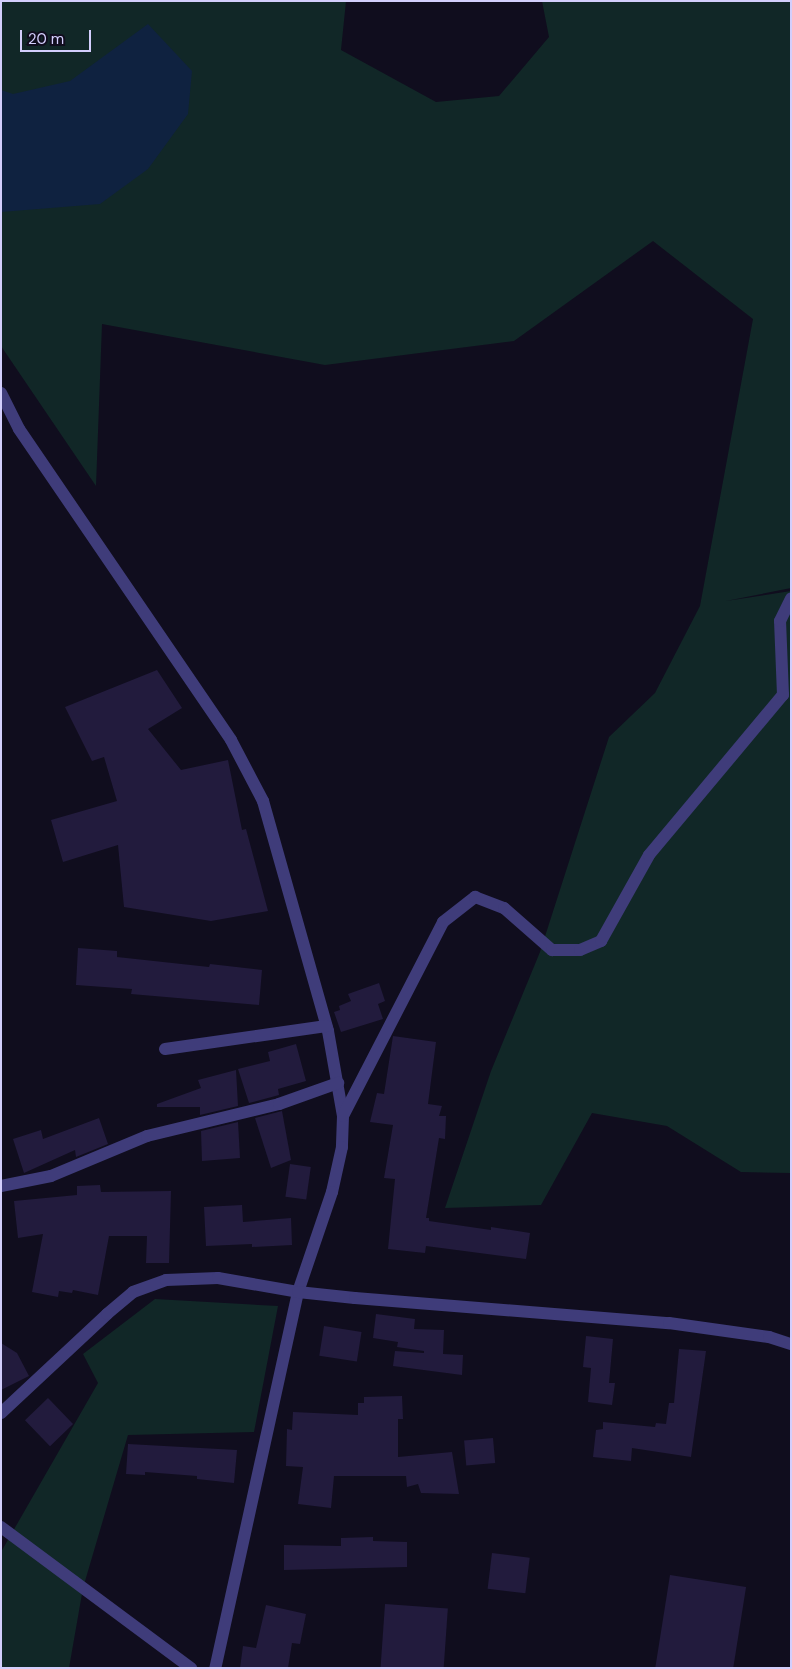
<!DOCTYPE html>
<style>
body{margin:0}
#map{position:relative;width:792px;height:1669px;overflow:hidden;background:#100d1e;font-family:"DM Sans",sans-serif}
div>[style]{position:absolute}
.green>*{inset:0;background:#112727}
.water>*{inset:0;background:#0f2240}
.building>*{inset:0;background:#221b3d;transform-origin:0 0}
.minor>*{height:12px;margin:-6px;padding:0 6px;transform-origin:6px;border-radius:6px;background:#3f3c7a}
span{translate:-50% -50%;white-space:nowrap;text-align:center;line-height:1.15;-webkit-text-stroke:4px #100d1e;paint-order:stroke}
.frame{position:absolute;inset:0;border:2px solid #d3cefc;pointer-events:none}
.scale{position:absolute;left:20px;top:30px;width:71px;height:22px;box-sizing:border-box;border:2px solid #d3cefc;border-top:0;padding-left:6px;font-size:15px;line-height:18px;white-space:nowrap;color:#d3cefc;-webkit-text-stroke:4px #100d1e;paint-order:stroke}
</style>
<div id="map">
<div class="green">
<i style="clip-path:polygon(1px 1px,346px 1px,341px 50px,436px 102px,499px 96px,549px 37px,542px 1px,791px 1px,791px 588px,726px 601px,791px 591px,791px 1173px,741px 1172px,667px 1126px,592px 1113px,541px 1205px,445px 1208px,491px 1071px,540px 952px,609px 737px,655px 693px,700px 606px,753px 319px,653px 241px,514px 341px,325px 365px,102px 324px,96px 486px,1px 346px)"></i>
<i style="clip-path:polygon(155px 1299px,278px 1306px,254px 1432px,128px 1435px,83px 1588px,69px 1668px,1px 1668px,1px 1552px,98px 1383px,83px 1354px)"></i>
</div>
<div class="water">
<i style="clip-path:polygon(148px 24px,192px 71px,188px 114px,148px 169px,100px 204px,1px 212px,1px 90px,13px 94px,70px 81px)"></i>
</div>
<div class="building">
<i style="clip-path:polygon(157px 670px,182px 708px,148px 729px,181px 770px,228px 760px,242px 830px,246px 829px,268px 911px,211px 921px,124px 907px,118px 845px,63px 862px,51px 820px,117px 801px,104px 757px,92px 761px,65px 707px)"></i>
<i style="clip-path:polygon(78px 948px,117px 951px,117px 957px,209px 967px,210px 964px,262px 970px,259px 1005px,131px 994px,132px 989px,76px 985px)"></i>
<i style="clip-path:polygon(379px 983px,385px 1001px,378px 1004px,383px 1019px,341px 1032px,334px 1012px,340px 1010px,339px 1006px,351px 1001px,348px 994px)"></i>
<i style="clip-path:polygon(393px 1036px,436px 1042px,428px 1104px,442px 1106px,439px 1116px,446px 1116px,445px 1139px,439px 1138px,426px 1218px,429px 1218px,429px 1221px,491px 1230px,491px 1227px,530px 1233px,526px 1259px,426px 1246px,425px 1253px,388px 1249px,395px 1179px,384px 1178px,393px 1125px,370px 1122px,377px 1093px,384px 1094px)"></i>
<i style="clip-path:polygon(296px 1044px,306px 1081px,278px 1089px,279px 1095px,249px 1103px,238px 1069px,270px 1061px,268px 1052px)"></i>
<i style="clip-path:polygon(236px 1070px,238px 1106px,200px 1115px,200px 1107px,157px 1107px,157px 1104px,201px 1088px,198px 1080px)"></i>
<i style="clip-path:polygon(282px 1111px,291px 1160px,271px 1168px,255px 1118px)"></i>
<i style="clip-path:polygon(99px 1118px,108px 1144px,76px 1157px,75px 1150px,24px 1173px,13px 1139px,41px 1130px,43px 1139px)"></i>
<i style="clip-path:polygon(238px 1122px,240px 1158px,202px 1161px,201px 1131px)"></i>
<i style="left:290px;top:1164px;width:21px;height:33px;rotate:8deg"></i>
<i style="clip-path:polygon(100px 1185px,101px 1192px,171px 1191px,169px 1263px,146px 1263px,147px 1236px,109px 1236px,98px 1295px,73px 1290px,72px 1293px,59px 1291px,58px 1297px,32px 1292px,43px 1234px,18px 1238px,14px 1201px,77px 1195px,77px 1186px)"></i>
<i style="clip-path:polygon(242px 1205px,243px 1222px,291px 1218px,292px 1245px,252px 1247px,252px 1244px,206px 1246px,204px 1207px)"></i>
<i style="clip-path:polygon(376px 1314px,415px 1319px,414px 1329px,444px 1330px,443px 1354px,463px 1355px,462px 1375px,393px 1366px,395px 1351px,424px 1353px,424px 1351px,397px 1347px,398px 1342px,373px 1338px)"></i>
<i style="left:324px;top:1326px;width:38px;height:30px;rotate:9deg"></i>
<i style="clip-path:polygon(586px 1336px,613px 1339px,609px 1383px,615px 1383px,612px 1405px,588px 1402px,591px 1368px,583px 1367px)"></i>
<i style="clip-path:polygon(1px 1343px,17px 1353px,29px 1376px,1px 1390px)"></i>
<i style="clip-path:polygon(679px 1349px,706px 1351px,691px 1457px,632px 1448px,631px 1461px,593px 1457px,596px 1430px,603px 1429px,603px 1422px,655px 1427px,656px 1423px,666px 1424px,669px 1403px,674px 1403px)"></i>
<i style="clip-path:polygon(402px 1396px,403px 1419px,398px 1419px,398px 1457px,452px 1452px,459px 1494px,421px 1493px,418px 1484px,407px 1487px,406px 1476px,334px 1476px,331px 1508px,298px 1504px,303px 1467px,286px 1466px,287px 1429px,292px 1430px,293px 1412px,358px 1415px,358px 1403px,364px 1403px,364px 1397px)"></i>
<i style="left:48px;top:1398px;width:36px;height:32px;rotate:46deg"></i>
<i style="left:493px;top:1438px;width:25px;height:29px;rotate:85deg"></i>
<i style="clip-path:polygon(128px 1444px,237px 1450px,234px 1483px,197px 1479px,197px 1476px,145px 1472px,145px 1475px,126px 1474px)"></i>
<i style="clip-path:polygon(373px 1537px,373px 1541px,407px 1542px,407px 1567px,284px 1570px,284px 1545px,341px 1546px,341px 1538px)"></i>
<i style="left:492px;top:1553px;width:38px;height:36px;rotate:7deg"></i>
<i style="left:670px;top:1575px;width:77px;height:94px;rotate:9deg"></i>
<i style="left:385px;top:1604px;width:63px;height:64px;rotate:4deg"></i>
<i style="clip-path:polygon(266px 1605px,306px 1614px,300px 1644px,292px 1643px,288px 1668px,240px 1668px,243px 1646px,256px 1648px)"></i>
</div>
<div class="minor">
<i style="left:1px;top:393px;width:40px;rotate:63.4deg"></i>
<i style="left:19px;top:429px;width:376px;rotate:55.7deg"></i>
<i style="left:231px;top:740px;width:69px;rotate:62.3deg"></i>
<i style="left:263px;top:801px;width:239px;rotate:74.2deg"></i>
<i style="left:328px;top:1031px;width:86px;rotate:80deg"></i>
<i style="left:343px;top:1116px;width:31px;rotate:92deg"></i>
<i style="left:342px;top:1147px;width:46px;rotate:102.5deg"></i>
<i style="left:332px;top:1192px;width:106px;rotate:108.8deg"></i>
<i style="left:298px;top:1292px;width:385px;rotate:102.4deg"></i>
<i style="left:165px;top:1049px;width:163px;rotate:-8.1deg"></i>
<i style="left:343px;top:1116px;width:218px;rotate:-62.7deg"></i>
<i style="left:443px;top:922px;width:41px;rotate:-38deg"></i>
<i style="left:475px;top:897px;width:31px;rotate:21deg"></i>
<i style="left:504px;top:908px;width:64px;rotate:41.2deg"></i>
<i style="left:552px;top:950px;width:28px"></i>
<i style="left:580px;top:950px;width:23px;rotate:-23deg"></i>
<i style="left:601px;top:941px;width:98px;rotate:-60.8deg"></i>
<i style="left:649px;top:855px;width:209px;rotate:-50.1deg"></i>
<i style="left:783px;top:695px;width:74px;rotate:-92.3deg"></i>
<i style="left:780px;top:621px;width:25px;rotate:-64deg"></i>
<i style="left:1px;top:1186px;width:51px;rotate:-11.3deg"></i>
<i style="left:51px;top:1176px;width:104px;rotate:-22.6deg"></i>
<i style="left:147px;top:1136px;width:136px;rotate:-13.6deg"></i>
<i style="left:279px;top:1104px;width:63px;rotate:-19.6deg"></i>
<i style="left:1px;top:1413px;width:145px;rotate:-43deg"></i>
<i style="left:107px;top:1314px;width:34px;rotate:-40deg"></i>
<i style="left:133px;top:1292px;width:35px;rotate:-20deg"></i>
<i style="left:166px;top:1280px;width:52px;rotate:-2.2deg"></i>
<i style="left:218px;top:1278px;width:81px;rotate:9.9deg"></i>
<i style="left:298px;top:1292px;width:57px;rotate:6deg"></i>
<i style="left:355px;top:1298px;width:315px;rotate:4.6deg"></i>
<i style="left:669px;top:1323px;width:101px;rotate:8deg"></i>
<i style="left:769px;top:1337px;width:23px;rotate:18deg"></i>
<i style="left:1px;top:1527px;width:237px;rotate:36.6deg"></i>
</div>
<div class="frame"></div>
<div class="scale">20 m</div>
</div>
